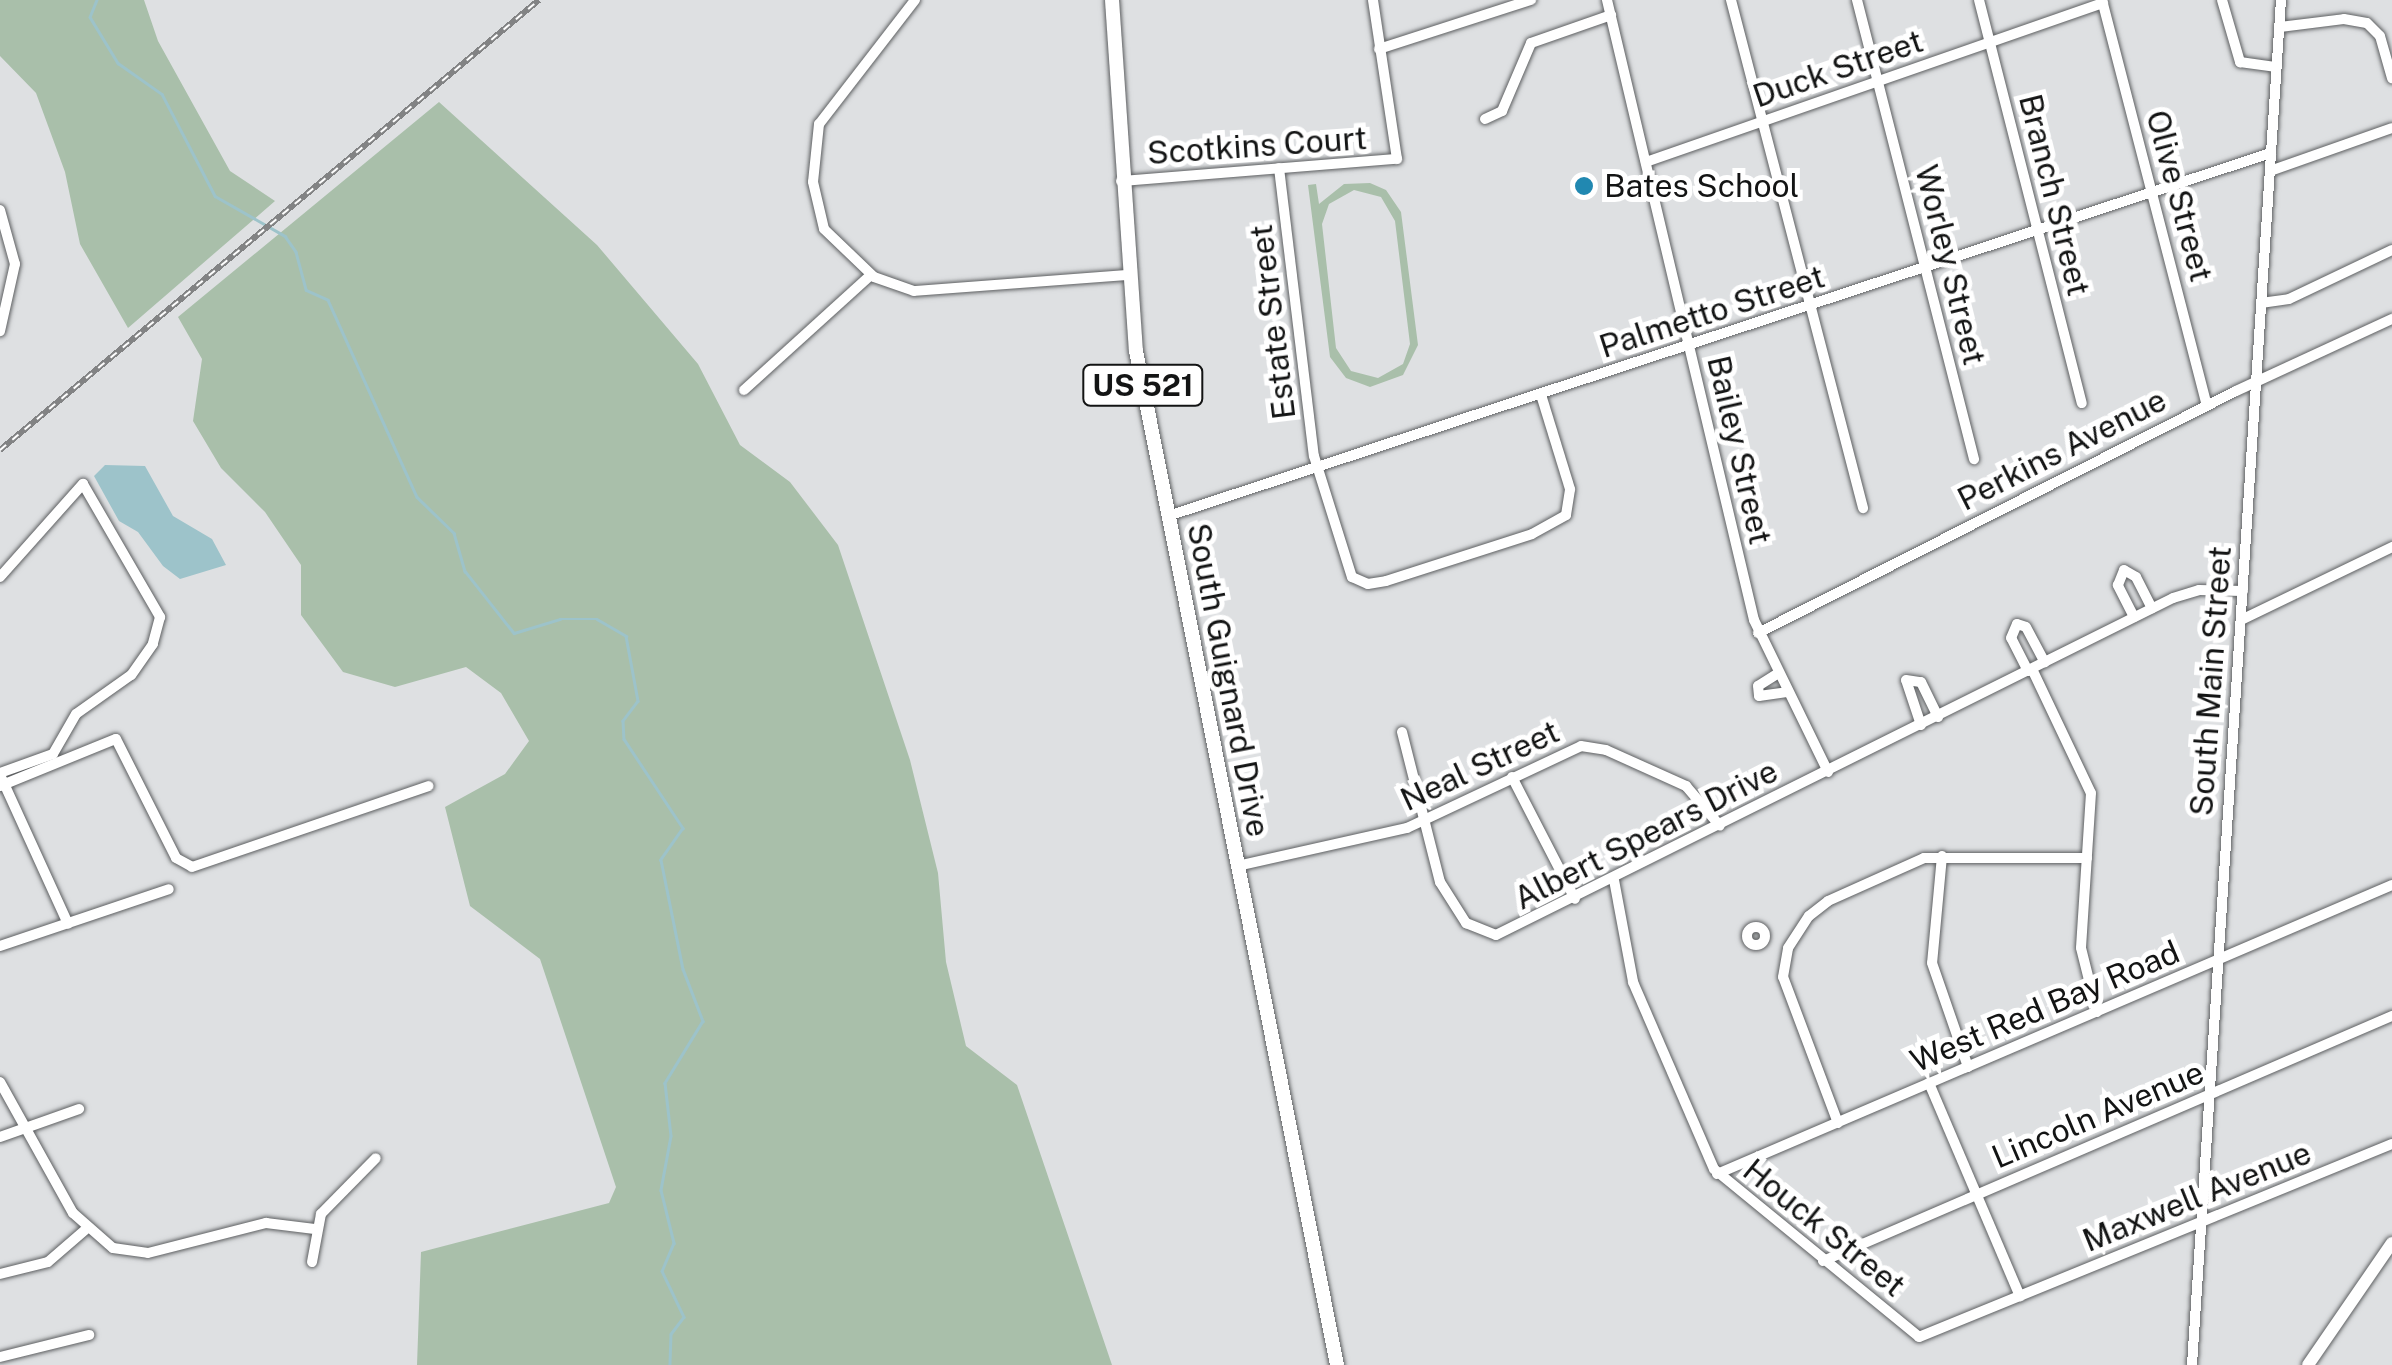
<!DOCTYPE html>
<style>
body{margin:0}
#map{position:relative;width:2392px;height:1365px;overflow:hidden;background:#dee0e2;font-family:"Public Sans",sans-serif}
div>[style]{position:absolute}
.green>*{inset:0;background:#a9bfaa}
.water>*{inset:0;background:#9dc3ca}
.stream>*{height:2.5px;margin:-1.25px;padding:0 1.25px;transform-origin:1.25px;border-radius:1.25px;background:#9dc3ca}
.roads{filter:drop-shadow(0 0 2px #5d5f61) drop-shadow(0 0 2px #5d5f61)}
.minor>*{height:10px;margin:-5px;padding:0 5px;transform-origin:5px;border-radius:5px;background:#fff}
.minor>.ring{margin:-5px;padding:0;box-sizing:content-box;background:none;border:10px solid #fff;border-radius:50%}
.major>*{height:12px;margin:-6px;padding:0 6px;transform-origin:6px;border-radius:6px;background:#fff}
.highway>*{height:14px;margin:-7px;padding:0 7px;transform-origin:7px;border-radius:7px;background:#fff}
.rail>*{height:6px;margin-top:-3px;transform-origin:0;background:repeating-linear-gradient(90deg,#fff 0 8px,#828384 0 16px);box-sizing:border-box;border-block:2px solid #828384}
.dots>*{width:28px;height:28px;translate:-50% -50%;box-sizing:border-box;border:5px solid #fff;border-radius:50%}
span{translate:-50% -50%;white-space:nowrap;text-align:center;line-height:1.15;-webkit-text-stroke:10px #fff;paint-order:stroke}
.shield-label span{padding:2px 8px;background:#fff;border:2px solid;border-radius:8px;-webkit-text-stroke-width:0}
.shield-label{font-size:30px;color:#131414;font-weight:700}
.street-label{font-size:32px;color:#131414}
.poi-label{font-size:32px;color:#131414}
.left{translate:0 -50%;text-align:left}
</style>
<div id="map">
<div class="green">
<i style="clip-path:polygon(0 0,144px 0,158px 41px,230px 171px,275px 201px,128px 328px,80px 244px,65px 172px,36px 93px,0 56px)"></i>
<i style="clip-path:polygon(439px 102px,597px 245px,698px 364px,740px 445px,790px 482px,838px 545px,910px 760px,938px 873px,946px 962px,966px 1046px,1017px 1085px,1112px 1365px,417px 1365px,421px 1252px,609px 1203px,616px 1187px,540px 959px,470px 906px,445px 807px,505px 774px,529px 741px,501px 693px,466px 667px,395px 687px,343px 672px,301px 615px,301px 565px,265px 512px,221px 468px,193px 421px,202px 359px,178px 317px)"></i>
<i style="clip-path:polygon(evenodd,1370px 183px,1386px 190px,1401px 212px,1418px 345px,1403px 375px,1370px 387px,1346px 378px,1330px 357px,1308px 185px,1316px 184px,1319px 204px,1344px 184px,1370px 183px,1354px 190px,1381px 197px,1395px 221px,1410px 344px,1403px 364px,1378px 378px,1351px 371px,1336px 348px,1322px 224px,1329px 204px,1354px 190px)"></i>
</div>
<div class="water">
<i style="clip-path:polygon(105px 465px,145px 466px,173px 516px,212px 539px,226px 565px,180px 579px,163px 566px,138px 532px,119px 521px,94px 476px)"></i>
</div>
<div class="stream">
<i style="left:97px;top:0;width:18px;rotate:112deg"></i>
<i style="left:90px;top:17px;width:54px;rotate:58.7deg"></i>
<i style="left:118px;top:63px;width:54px;rotate:35.2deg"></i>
<i style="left:162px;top:94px;width:115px;rotate:62.5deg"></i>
<i style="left:215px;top:196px;width:81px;rotate:29.7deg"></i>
<i style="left:285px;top:236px;width:19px;rotate:55deg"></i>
<i style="left:296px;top:252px;width:39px;rotate:75deg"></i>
<i style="left:306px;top:290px;width:24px;rotate:24deg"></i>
<i style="left:328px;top:300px;width:216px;rotate:65.7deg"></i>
<i style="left:417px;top:497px;width:52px;rotate:44.2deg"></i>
<i style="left:454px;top:533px;width:40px;rotate:74deg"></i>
<i style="left:465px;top:571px;width:79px;rotate:51.7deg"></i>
<i style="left:514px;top:633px;width:48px;rotate:-16.9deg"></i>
<i style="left:560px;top:619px;width:37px"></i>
<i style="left:597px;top:619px;width:34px;rotate:30deg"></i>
<i style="left:626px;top:636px;width:66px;rotate:79.5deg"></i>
<i style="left:638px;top:701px;width:25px;rotate:127deg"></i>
<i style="left:623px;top:721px;width:18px;rotate:87deg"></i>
<i style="left:624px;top:739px;width:107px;rotate:56.5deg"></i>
<i style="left:683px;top:828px;width:39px;rotate:125deg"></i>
<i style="left:661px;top:860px;width:111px;rotate:78.6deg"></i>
<i style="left:683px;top:969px;width:56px;rotate:69deg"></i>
<i style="left:703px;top:1021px;width:73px;rotate:121.5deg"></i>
<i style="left:665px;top:1083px;width:53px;rotate:83.5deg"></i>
<i style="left:671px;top:1136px;width:55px;rotate:100.5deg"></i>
<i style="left:661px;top:1190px;width:55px;rotate:76.2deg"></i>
<i style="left:674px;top:1243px;width:30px;rotate:113deg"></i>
<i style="left:662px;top:1271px;width:51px;rotate:64.4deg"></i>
<i style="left:684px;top:1317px;width:21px;rotate:127deg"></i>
<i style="left:671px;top:1334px;width:31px;rotate:92deg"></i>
</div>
<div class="roads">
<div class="minor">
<i style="left:915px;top:0;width:157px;rotate:127.7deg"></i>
<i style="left:819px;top:124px;width:58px;rotate:95.9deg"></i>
<i style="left:813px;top:182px;width:48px;rotate:76.8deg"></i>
<i style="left:824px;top:229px;width:69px;rotate:43.8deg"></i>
<i style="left:874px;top:277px;width:42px;rotate:19.3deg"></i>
<i style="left:914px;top:291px;width:215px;rotate:-4.3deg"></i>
<i style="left:1607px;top:0;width:637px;rotate:76.66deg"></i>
<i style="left:1754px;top:620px;width:169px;rotate:64deg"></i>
<i style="left:1731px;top:0;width:525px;rotate:75.43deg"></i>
<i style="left:1857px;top:0;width:474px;rotate:75.7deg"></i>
<i style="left:1979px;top:0;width:416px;rotate:75.7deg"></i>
<i style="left:2102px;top:0;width:418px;rotate:75.5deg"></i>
<i style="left:2222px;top:0;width:65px;rotate:73.8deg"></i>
<i style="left:2240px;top:62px;width:37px;rotate:8deg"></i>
<i style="left:2280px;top:27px;width:64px;rotate:-7.1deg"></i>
<i style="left:2344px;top:19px;width:23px;rotate:10deg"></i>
<i style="left:2367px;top:23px;width:18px;rotate:45deg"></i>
<i style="left:2380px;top:36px;width:44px;rotate:74.1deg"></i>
<i style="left:1379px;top:49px;width:160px;rotate:-17.9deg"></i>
<i style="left:1485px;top:119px;width:19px;rotate:-25deg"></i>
<i style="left:1502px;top:111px;width:74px;rotate:-66.9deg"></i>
<i style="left:1531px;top:43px;width:85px;rotate:-19.3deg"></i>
<i style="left:1646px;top:162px;width:484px;rotate:-19.2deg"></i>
<i style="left:1279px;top:168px;width:290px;rotate:83.1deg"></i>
<i style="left:1314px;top:456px;width:127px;rotate:72.6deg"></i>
<i style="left:1352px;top:577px;width:17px;rotate:24deg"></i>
<i style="left:1368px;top:584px;width:18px;rotate:-9deg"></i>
<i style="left:1386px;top:581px;width:153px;rotate:-17.8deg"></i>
<i style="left:1532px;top:534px;width:39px;rotate:-29deg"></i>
<i style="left:1566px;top:515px;width:26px;rotate:-81deg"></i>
<i style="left:1570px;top:489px;width:98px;rotate:-107.1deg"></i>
<i style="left:2270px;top:171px;width:129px;rotate:-19.4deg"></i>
<i style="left:1121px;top:181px;width:277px;rotate:-4.6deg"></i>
<i style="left:1397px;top:159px;width:161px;rotate:-98.6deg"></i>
<i style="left:0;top:210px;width:56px;rotate:74.5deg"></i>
<i style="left:15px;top:264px;width:69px;rotate:102.6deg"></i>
<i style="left:2261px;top:303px;width:28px;rotate:-8deg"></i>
<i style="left:2289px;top:299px;width:114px;rotate:-25.4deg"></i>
<i style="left:744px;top:390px;width:171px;rotate:-42.2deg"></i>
<i style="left:1168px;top:516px;width:1161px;rotate:-18.22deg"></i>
<i style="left:0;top:577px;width:125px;rotate:-48.3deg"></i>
<i style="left:83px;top:484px;width:154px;rotate:59.9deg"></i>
<i style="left:160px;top:617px;width:28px;rotate:105deg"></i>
<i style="left:153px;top:644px;width:38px;rotate:125deg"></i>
<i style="left:131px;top:675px;width:67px;rotate:144.7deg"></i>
<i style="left:76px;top:714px;width:46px;rotate:119.9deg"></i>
<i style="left:53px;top:754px;width:56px;rotate:160.3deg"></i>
<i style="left:2134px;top:617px;width:36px;rotate:-117deg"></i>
<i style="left:2118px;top:585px;width:16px;rotate:-68deg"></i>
<i style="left:2124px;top:570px;width:14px;rotate:30deg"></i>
<i style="left:2136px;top:577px;width:35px;rotate:63deg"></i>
<i style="left:2241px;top:620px;width:168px;rotate:-25.8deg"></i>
<i style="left:1758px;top:633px;width:536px;rotate:-26.85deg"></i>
<i style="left:2236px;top:391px;width:172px;rotate:-24.8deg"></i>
<i style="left:2032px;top:669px;width:137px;rotate:64.6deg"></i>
<i style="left:2091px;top:793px;width:155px;rotate:93.7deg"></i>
<i style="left:2081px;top:948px;width:66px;rotate:76deg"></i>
<i style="left:2028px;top:671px;width:37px;rotate:-117deg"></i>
<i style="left:2011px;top:638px;width:15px;rotate:-67deg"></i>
<i style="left:2017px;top:624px;width:9px;rotate:18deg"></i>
<i style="left:2026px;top:627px;width:40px;rotate:62deg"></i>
<i style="left:1777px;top:674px;width:22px;rotate:148deg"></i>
<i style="left:1758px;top:686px;width:10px;rotate:84deg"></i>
<i style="left:1759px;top:696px;width:28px;rotate:-8deg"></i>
<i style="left:1921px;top:725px;width:47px;rotate:-108.4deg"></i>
<i style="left:1906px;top:680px;width:15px;rotate:8deg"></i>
<i style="left:1921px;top:682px;width:39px;rotate:64deg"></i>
<i style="left:1402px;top:732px;width:155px;rotate:75.8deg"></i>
<i style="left:1440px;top:882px;width:49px;rotate:57.6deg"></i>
<i style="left:1466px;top:923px;width:32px;rotate:22deg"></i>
<i style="left:1496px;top:935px;width:756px;rotate:-26.46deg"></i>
<i style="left:2173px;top:598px;width:27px;rotate:-17deg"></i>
<i style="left:2199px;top:590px;width:44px;rotate:1.3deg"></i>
<i style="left:1512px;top:777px;width:137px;rotate:62.7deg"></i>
<i style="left:2px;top:779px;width:159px;rotate:65.5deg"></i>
<i style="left:0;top:786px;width:125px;rotate:-22.1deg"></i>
<i style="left:116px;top:739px;width:133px;rotate:63.2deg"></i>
<i style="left:176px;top:858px;width:18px;rotate:29deg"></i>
<i style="left:192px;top:867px;width:250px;rotate:-18.9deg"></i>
<i style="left:1942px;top:856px;width:107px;rotate:95.3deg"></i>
<i style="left:1932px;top:963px;width:110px;rotate:70.9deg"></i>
<i style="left:1237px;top:866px;width:174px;rotate:-12.6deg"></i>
<i style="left:1407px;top:828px;width:192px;rotate:-25.2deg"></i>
<i style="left:1581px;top:746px;width:25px;rotate:9deg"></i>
<i style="left:1606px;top:750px;width:88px;rotate:24.2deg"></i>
<i style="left:1686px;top:786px;width:52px;rotate:49.6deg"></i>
<i style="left:1614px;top:880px;width:104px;rotate:79.4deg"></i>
<i style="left:1633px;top:982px;width:204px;rotate:66.6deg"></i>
<i style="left:1714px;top:1169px;width:265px;rotate:39.3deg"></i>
<i style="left:1919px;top:1337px;width:511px;rotate:-22.2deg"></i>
<i class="ring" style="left:1747px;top:927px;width:8px;height:8px"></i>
<i style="left:0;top:946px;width:178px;rotate:-18.6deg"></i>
<i style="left:0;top:1082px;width:150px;rotate:60.9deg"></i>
<i style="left:73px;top:1213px;width:53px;rotate:41.2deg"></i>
<i style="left:113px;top:1248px;width:35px;rotate:8deg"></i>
<i style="left:148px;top:1253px;width:122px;rotate:-14.3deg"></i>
<i style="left:266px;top:1223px;width:49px;rotate:7deg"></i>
<i style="left:1929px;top:1083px;width:232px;rotate:66.9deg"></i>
<i style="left:1838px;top:1123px;width:156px;rotate:-110.6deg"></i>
<i style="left:1783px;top:977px;width:29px;rotate:-80deg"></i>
<i style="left:1788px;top:948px;width:38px;rotate:-57deg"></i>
<i style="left:1809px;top:916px;width:24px;rotate:-38deg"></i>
<i style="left:1828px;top:901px;width:105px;rotate:-24.1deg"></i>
<i style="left:1924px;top:858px;width:163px"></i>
<i style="left:0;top:1137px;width:84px;rotate:-19.5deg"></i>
<i style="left:1717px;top:1174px;width:734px;rotate:-23.18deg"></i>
<i style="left:1823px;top:1261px;width:620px;rotate:-23.3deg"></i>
<i style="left:312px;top:1262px;width:49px;rotate:-79.4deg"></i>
<i style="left:321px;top:1214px;width:78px;rotate:-45.5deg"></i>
<i style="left:0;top:1274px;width:49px;rotate:-14deg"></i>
<i style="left:48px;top:1262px;width:49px;rotate:-40.9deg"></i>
<i style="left:0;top:1357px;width:92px;rotate:-13.9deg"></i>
<i style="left:2192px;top:1365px;width:1368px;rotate:-86.27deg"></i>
</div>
<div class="major">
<i style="left:2308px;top:1365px;width:148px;rotate:-55.5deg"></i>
</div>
<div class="highway">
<i style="left:1112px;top:0;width:352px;rotate:86.1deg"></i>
<i style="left:1136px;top:351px;width:1034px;rotate:78.79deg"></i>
</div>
</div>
<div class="rail">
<i style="left:0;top:450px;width:702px;rotate:-39.86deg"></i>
</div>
<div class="dots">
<i style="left:1584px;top:186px;background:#2188b1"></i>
</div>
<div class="shield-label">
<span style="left:1143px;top:385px">US 521</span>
</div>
<div class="street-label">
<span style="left:1838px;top:69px;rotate:-19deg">Duck Street</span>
<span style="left:1257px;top:146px;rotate:-4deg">Scotkins Court</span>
<span style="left:2054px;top:195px;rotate:76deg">Branch Street</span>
<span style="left:2179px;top:196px;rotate:75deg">Olive Street</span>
<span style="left:1950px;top:265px;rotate:76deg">Worley Street</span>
<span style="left:1712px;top:312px;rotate:-18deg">Palmetto Street</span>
<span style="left:1273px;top:322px;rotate:-97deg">Estate Street</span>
<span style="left:1739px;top:450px;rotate:77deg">Bailey Street</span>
<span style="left:2062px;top:450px;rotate:-27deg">Perkins Avenue</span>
<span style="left:1228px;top:680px;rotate:79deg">South Guignard Drive</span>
<span style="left:2211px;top:681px;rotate:-86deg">South Main Street</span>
<span style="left:1480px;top:766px;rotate:-25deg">Neal Street</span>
<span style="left:1646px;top:835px;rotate:-27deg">Albert Spears Drive</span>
<span style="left:2045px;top:1007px;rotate:-23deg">West Red Bay Road</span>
<span style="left:2098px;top:1115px;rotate:-23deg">Lincoln Avenue</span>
<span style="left:2197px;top:1197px;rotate:-22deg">Maxwell Avenue</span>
<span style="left:1824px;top:1228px;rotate:39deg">Houck Street</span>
</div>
<div class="poi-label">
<span class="left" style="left:1604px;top:186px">Bates School</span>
</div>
</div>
